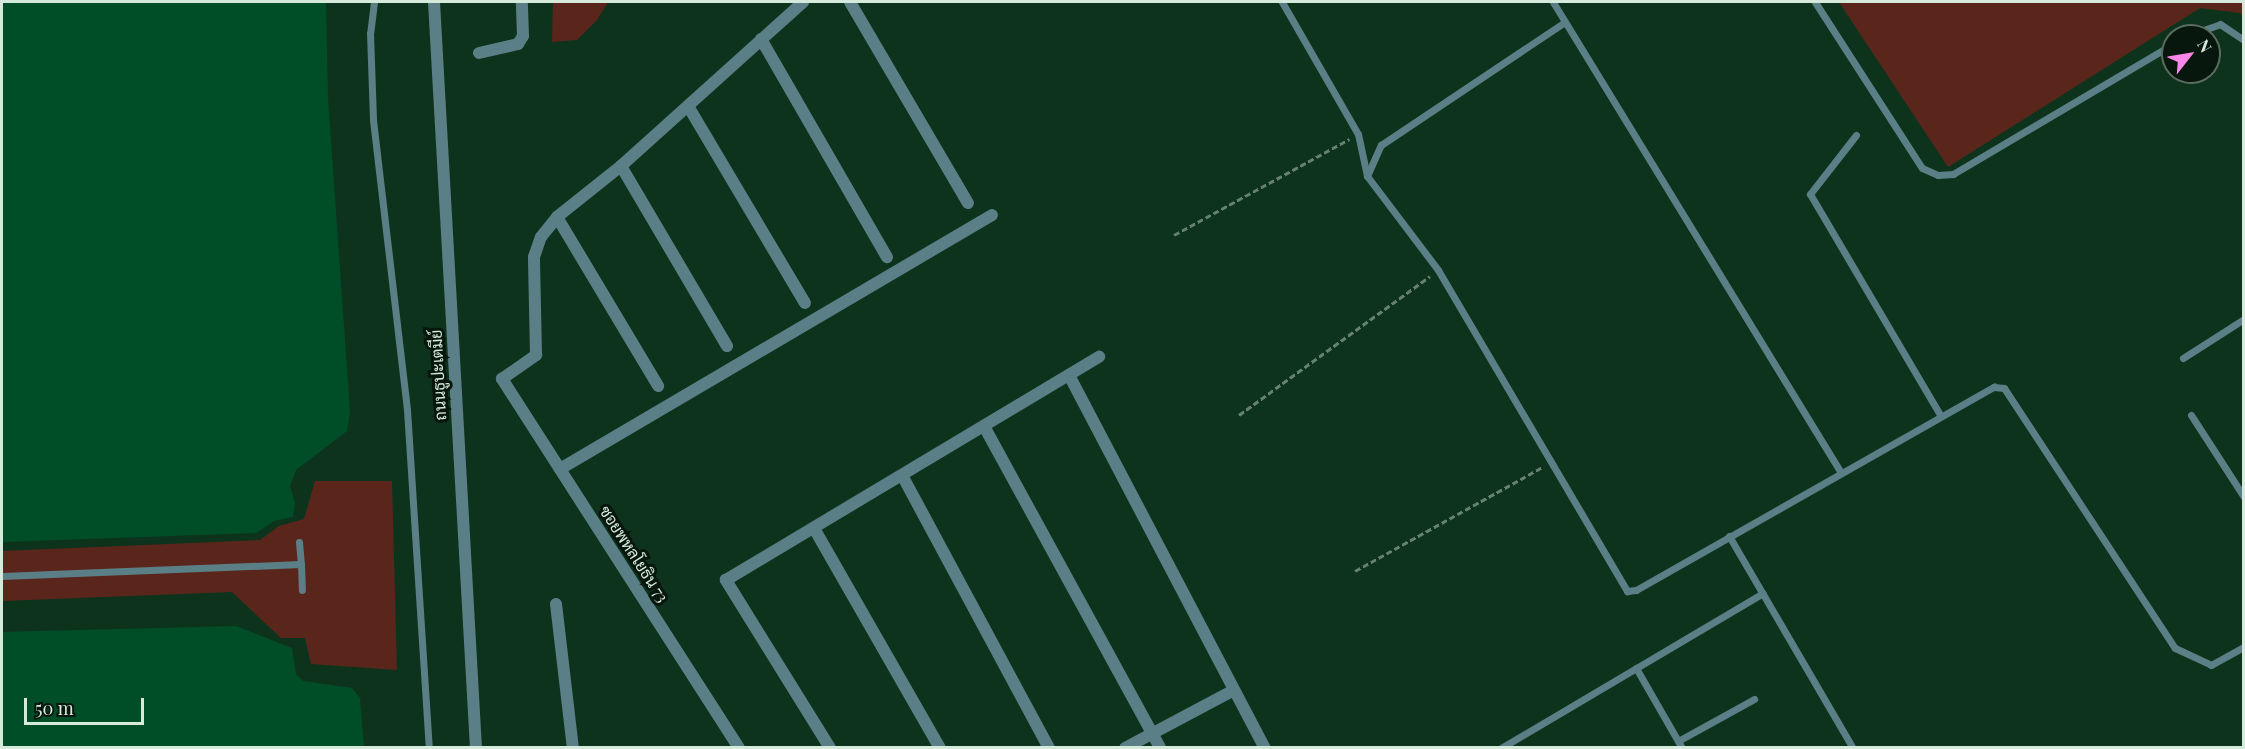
<!DOCTYPE html>
<meta charset="utf-8">
<style>
body{margin:0}
#map{position:relative;width:2245px;height:749px;overflow:hidden;background:#0e331d;font-family:"Playfair Display",Sarabun,serif}
div>[style]{position:absolute}
.green>*{inset:0;background:#5a261b}
.water>*{inset:0;background:#004e27}
.path>*{height:3px;margin-top:-1.5px;transform-origin:0;background:repeating-linear-gradient(90deg,#64826f 0 6px,transparent 0 9px)}
.lane>*{height:7px;margin:-3.5px;padding:0 3.5px;transform-origin:3.5px;border-radius:3.5px;background:#5a7f87}
.street>*{height:12px;margin:-6px;padding:0 6px;transform-origin:6px;border-radius:6px;background:#5a7f87}
span{translate:-50% -50%;white-space:nowrap;text-align:center;line-height:1.15;-webkit-text-stroke:6px #08170d;paint-order:stroke}
.street-label{font-size:16px;color:#d6eadb}
.frame{position:absolute;inset:0;border:3px solid #d6eadb;pointer-events:none}
.north{position:absolute;left:2161px;top:24px;width:60px;height:60px;box-sizing:border-box;background:#08170d;border:2px solid #5a6b5f;border-radius:50%;rotate:59deg;font-size:16px;font-weight:700;line-height:24px;text-align:center;color:#d6eadb}
.north::after{content:'';display:block;margin:auto;width:21px;height:27px;background:#fa87e7;clip-path:polygon(50% 0,100% 100%,50% 72%,0 100%)}
.scale{position:absolute;left:24px;top:698px;width:120px;height:27px;box-sizing:border-box;border:3px solid #d6eadb;border-top:0;padding-left:8px;font-size:18px;line-height:21px;white-space:nowrap;color:#d6eadb;-webkit-text-stroke:4px #08170d;paint-order:stroke}
</style>
<div id="map">
<div class="green">
<i style="clip-path:polygon(553px 2px,608px 2px,597px 20px,577px 40px,552px 42px)"></i>
<i style="clip-path:polygon(1839px 2px,2243px 2px,2244px 19px,2240px 13px,2200px 8px,1948px 167px)"></i>
<i style="clip-path:polygon(315px 481px,392px 481px,397px 670px,311px 664px,305px 638px,281px 638px,232px 592px,2px 601px,2px 551px,260px 540px,279px 526px,304px 519px)"></i>
</div>
<div class="water">
<i style="clip-path:polygon(2px 2px,326px 2px,328px 98px,350px 411px,347px 431px,296px 470px,290px 486px,295px 503px,293px 517px,274px 521px,256px 533px,2px 542px)"></i>
<i style="clip-path:polygon(236px 626px,292px 648px,296px 674px,303px 681px,352px 688px,360px 698px,364px 747px,2px 747px,2px 632px)"></i>
</div>
<div class="path">
<i style="left:1174px;top:235px;width:200px;rotate:-28.7deg"></i>
<i style="left:1239px;top:415px;width:236px;rotate:-36deg"></i>
<i style="left:1355px;top:571px;width:215px;rotate:-29deg"></i>
</div>
<div class="lane">
<i style="left:374px;top:2px;width:31px;rotate:97deg"></i>
<i style="left:370px;top:33px;width:87px;rotate:88deg"></i>
<i style="left:373px;top:120px;width:292px;rotate:83.3deg"></i>
<i style="left:407px;top:410px;width:339px;rotate:86.3deg"></i>
<i style="left:1282px;top:2px;width:152px;rotate:60.1deg"></i>
<i style="left:1358px;top:134px;width:43px;rotate:77.9deg"></i>
<i style="left:1367px;top:176px;width:34px;rotate:-66deg"></i>
<i style="left:1381px;top:145px;width:221px;rotate:-33.8deg"></i>
<i style="left:1553px;top:2px;width:550px;rotate:58.54deg"></i>
<i style="left:1815px;top:2px;width:197px;rotate:57.2deg"></i>
<i style="left:1922px;top:168px;width:17px;rotate:24deg"></i>
<i style="left:1938px;top:175px;width:15px;rotate:-4deg"></i>
<i style="left:1953px;top:174px;width:256px;rotate:-30.6deg"></i>
<i style="left:2186px;top:36px;width:36px;rotate:-19deg"></i>
<i style="left:2220px;top:24px;width:29px;rotate:34deg"></i>
<i style="left:1856px;top:135px;width:75px;rotate:127.9deg"></i>
<i style="left:1810px;top:194px;width:258px;rotate:59.5deg"></i>
<i style="left:1367px;top:176px;width:118px;rotate:52.9deg"></i>
<i style="left:1438px;top:270px;width:373px;rotate:59.5deg"></i>
<i style="left:1627px;top:591px;width:9px;rotate:-6deg"></i>
<i style="left:1636px;top:590px;width:412px;rotate:-29.6deg"></i>
<i style="left:1994px;top:387px;width:10px;rotate:6deg"></i>
<i style="left:2004px;top:388px;width:311px;rotate:56.7deg"></i>
<i style="left:2175px;top:648px;width:40px;rotate:25deg"></i>
<i style="left:2211px;top:665px;width:38px;rotate:-29deg"></i>
<i style="left:2183px;top:358px;width:72px;rotate:-32.6deg"></i>
<i style="left:2191px;top:415px;width:98px;rotate:57.1deg"></i>
<i style="left:1729px;top:536px;width:246px;rotate:59.7deg"></i>
<i style="left:299px;top:542px;width:22px;rotate:85deg"></i>
<i style="left:2px;top:576px;width:299px;rotate:-2.3deg"></i>
<i style="left:301px;top:564px;width:26px;rotate:88deg"></i>
<i style="left:1636px;top:668px;width:92px;rotate:60.1deg"></i>
<i style="left:1678px;top:741px;width:87px;rotate:-28.9deg"></i>
<i style="left:1501px;top:748px;width:304px;rotate:-30.6deg"></i>
</div>
<div class="street">
<i style="left:434px;top:2px;width:747px;rotate:86.78deg"></i>
<i style="left:850px;top:2px;width:233px;rotate:59.6deg"></i>
<i style="left:761px;top:39px;width:252px;rotate:60deg"></i>
<i style="left:479px;top:53px;width:40px;rotate:-13deg"></i>
<i style="left:518px;top:44px;width:9px;rotate:-58deg"></i>
<i style="left:523px;top:36px;width:34px;rotate:-92deg"></i>
<i style="left:688px;top:106px;width:229px;rotate:59.3deg"></i>
<i style="left:621px;top:166px;width:209px;rotate:59.5deg"></i>
<i style="left:557px;top:217px;width:197px;rotate:59.1deg"></i>
<i style="left:1070px;top:377px;width:419px;rotate:62.3deg"></i>
<i style="left:985px;top:428px;width:365px;rotate:61.3deg"></i>
<i style="left:560px;top:469px;width:501px;rotate:-30.45deg"></i>
<i style="left:903px;top:477px;width:308px;rotate:61.7deg"></i>
<i style="left:815px;top:530px;width:251px;rotate:60.2deg"></i>
<i style="left:556px;top:604px;width:145px;rotate:83.3deg"></i>
<i style="left:739px;top:748px;width:439px;rotate:-122.7deg"></i>
<i style="left:502px;top:379px;width:42px;rotate:-35.2deg"></i>
<i style="left:536px;top:355px;width:98px;rotate:-91.2deg"></i>
<i style="left:534px;top:257px;width:21px;rotate:-71deg"></i>
<i style="left:541px;top:237px;width:26px;rotate:-51deg"></i>
<i style="left:557px;top:217px;width:82px;rotate:-38.6deg"></i>
<i style="left:621px;top:166px;width:245px;rotate:-42deg"></i>
<i style="left:830px;top:748px;width:198px;rotate:-121.8deg"></i>
<i style="left:726px;top:580px;width:435px;rotate:-30.9deg"></i>
<i style="left:1125px;top:748px;width:123px;rotate:-28deg"></i>
</div>
<div class="street-label">
<span style="left:438px;top:375px;rotate:-93deg">ถนนธูปะเตมีย์</span>
<span style="left:634px;top:554px;rotate:57deg">ซอยพหลโยธิน 73</span>
</div>
<div class="frame"></div>
<div class="north">N</div>
<div class="scale">50 m</div>
</div>
